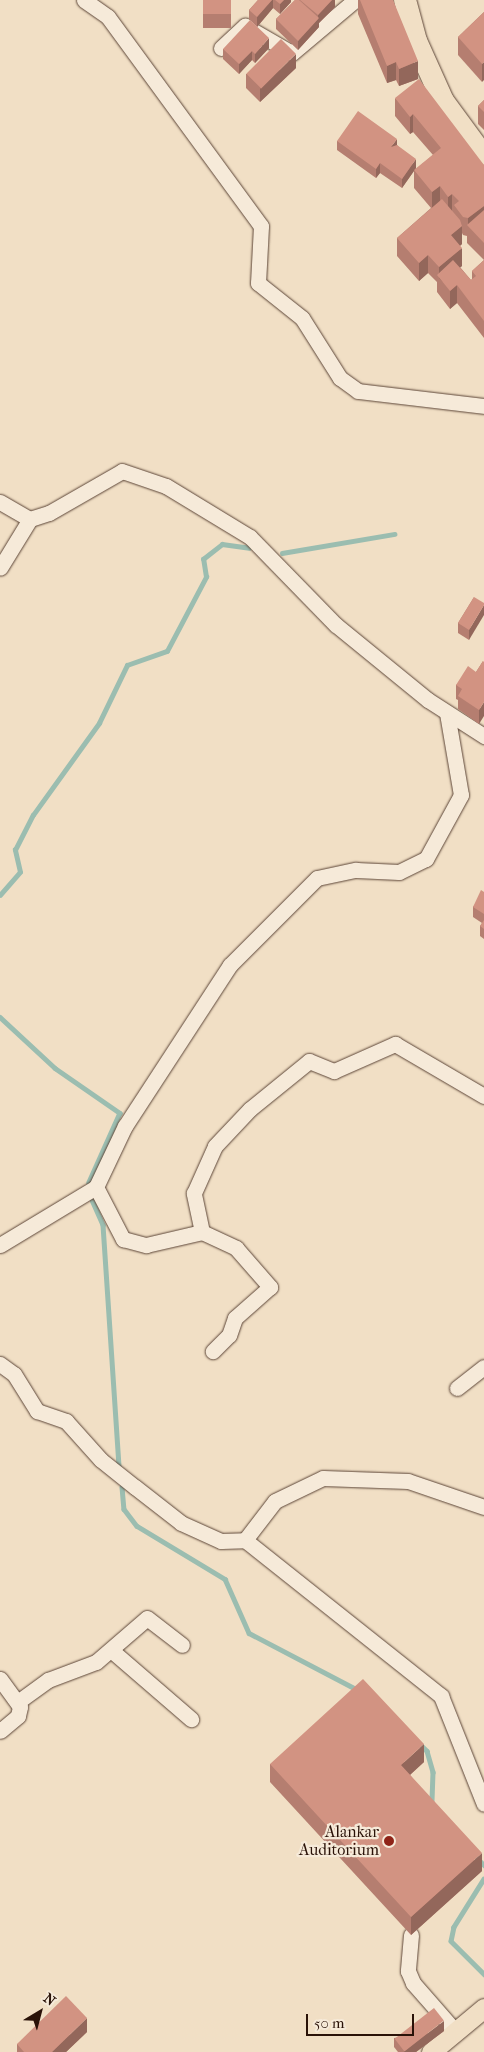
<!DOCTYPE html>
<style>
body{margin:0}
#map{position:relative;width:484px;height:2052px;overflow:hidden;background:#f1dfc5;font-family:"IM FELL French Canon",serif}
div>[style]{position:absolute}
.stream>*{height:4.5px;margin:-2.25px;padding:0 2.25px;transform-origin:2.25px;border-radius:2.25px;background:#9bbdb0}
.roads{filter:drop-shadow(0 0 1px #5c4537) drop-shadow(0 0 1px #5c4537)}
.minor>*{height:15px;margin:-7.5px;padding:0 7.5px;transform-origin:7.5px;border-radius:7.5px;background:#f6ead9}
.major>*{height:19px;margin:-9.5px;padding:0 9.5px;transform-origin:9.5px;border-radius:9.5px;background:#f1dfc5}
.highway>*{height:22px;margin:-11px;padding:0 11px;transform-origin:11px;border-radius:11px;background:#f1dfc5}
.wall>*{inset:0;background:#b57e70;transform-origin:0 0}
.shaded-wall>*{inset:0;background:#93675b}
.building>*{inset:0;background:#d29382;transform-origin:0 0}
.dots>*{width:14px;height:14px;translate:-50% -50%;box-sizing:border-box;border:2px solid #f6ead9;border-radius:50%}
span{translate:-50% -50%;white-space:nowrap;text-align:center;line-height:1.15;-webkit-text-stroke:4.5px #f6ead9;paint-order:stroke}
.poi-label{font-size:16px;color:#2a1208}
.right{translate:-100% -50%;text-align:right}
.north{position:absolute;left:15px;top:1987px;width:50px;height:50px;-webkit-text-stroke:4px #f6ead9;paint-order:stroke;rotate:37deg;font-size:14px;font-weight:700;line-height:20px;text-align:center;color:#2a1208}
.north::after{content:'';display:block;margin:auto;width:18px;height:22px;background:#2a1208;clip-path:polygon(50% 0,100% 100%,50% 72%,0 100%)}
.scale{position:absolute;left:306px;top:2014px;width:108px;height:22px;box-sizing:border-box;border:2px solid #2a1208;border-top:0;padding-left:6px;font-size:15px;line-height:18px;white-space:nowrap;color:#2a1208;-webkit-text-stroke:4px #f6ead9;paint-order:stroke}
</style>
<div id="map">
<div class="stream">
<i style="left:282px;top:553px;width:114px;rotate:-9.6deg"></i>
<i style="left:0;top:895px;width:30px;rotate:-49deg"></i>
<i style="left:20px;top:872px;width:23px;rotate:-103deg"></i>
<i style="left:15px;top:850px;width:39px;rotate:-63deg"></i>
<i style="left:33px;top:815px;width:113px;rotate:-54.3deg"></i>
<i style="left:99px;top:723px;width:64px;rotate:-64.2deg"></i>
<i style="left:127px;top:665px;width:42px;rotate:-19.3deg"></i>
<i style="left:167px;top:651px;width:84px;rotate:-62.2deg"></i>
<i style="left:206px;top:577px;width:18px;rotate:-99deg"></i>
<i style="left:203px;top:559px;width:24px;rotate:-38deg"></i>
<i style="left:222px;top:544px;width:27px;rotate:8deg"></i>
<i style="left:0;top:1017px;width:75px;rotate:42.8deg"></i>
<i style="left:55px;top:1068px;width:79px;rotate:34.7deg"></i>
<i style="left:120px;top:1113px;width:76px;rotate:114.2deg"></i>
<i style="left:92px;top:1200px;width:27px;rotate:66deg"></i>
<i style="left:103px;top:1225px;width:242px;rotate:86.2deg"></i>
<i style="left:122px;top:1487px;width:22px;rotate:85deg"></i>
<i style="left:124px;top:1509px;width:21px;rotate:53deg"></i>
<i style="left:137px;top:1526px;width:103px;rotate:31.1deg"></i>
<i style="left:225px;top:1579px;width:59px;rotate:66deg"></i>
<i style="left:249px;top:1633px;width:123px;rotate:27.6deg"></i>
<i style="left:420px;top:1744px;width:10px;rotate:45deg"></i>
<i style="left:427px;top:1751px;width:22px;rotate:74deg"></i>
<i style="left:433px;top:1772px;width:31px;rotate:92deg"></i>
<i style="left:477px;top:1858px;width:10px;rotate:45deg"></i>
<i style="left:484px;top:1879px;width:57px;rotate:122deg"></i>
<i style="left:454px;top:1927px;width:14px;rotate:102deg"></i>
<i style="left:451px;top:1941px;width:47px;rotate:45deg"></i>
</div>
<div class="roads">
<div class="minor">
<i style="left:84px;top:0;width:29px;rotate:35deg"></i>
<i style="left:108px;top:17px;width:259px;rotate:53.8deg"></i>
<i style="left:261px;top:226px;width:57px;rotate:93deg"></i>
<i style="left:258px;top:283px;width:56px;rotate:38.5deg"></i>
<i style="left:302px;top:318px;width:71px;rotate:57.7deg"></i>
<i style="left:340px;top:378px;width:22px;rotate:36deg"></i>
<i style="left:358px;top:391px;width:127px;rotate:6.8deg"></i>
<i style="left:221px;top:48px;width:33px;rotate:-43deg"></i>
<i style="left:245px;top:26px;width:54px;rotate:29.9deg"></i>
<i style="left:292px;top:53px;width:82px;rotate:-40.1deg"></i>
<i style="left:0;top:502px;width:34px;rotate:30deg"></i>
<i style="left:30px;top:519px;width:57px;rotate:121.5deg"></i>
<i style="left:30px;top:519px;width:20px;rotate:-18deg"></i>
<i style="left:49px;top:513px;width:84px;rotate:-29.9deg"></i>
<i style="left:122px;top:471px;width:46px;rotate:18.8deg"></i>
<i style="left:166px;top:486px;width:98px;rotate:31.3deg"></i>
<i style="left:250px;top:537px;width:123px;rotate:45.7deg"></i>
<i style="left:336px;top:625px;width:119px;rotate:39.2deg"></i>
<i style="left:428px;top:700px;width:67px;rotate:32.7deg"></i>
<i style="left:96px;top:1187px;width:59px;rotate:62.6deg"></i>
<i style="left:123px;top:1239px;width:24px;rotate:15deg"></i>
<i style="left:146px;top:1245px;width:57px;rotate:-13.1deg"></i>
<i style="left:202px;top:1232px;width:38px;rotate:25deg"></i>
<i style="left:236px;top:1248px;width:52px;rotate:48.9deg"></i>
<i style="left:270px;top:1287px;width:47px;rotate:138.5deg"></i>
<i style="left:235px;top:1318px;width:18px;rotate:109deg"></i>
<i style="left:229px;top:1335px;width:23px;rotate:135deg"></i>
<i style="left:202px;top:1232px;width:40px;rotate:-102deg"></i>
<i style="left:194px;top:1193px;width:51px;rotate:-65.9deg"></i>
<i style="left:215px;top:1146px;width:51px;rotate:-46.6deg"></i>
<i style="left:250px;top:1109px;width:76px;rotate:-39.1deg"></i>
<i style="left:309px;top:1061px;width:27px;rotate:22deg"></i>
<i style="left:334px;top:1071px;width:67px;rotate:-23.9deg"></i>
<i style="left:395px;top:1044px;width:103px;rotate:30.3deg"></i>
<i style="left:0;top:1245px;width:112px;rotate:-31.1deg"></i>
<i style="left:96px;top:1187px;width:68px;rotate:-64.6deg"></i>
<i style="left:125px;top:1126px;width:192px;rotate:-56.9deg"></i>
<i style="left:230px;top:965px;width:123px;rotate:-45deg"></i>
<i style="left:317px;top:878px;width:40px;rotate:-12deg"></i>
<i style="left:356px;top:870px;width:43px;rotate:2.7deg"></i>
<i style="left:399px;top:872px;width:30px;rotate:-26deg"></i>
<i style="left:426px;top:859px;width:73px;rotate:-61.3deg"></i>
<i style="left:461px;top:795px;width:83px;rotate:-99.7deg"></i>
<i style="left:0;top:1364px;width:17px;rotate:36deg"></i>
<i style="left:14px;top:1374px;width:44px;rotate:58.1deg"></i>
<i style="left:37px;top:1411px;width:31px;rotate:19deg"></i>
<i style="left:66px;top:1421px;width:52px;rotate:48.1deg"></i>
<i style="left:101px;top:1460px;width:43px;rotate:38.5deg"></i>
<i style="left:135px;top:1487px;width:58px;rotate:38deg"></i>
<i style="left:181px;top:1523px;width:44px;rotate:24.2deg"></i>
<i style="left:221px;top:1541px;width:24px;rotate:-2deg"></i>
<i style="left:245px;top:1540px;width:49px;rotate:-52.4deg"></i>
<i style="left:275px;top:1501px;width:53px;rotate:-25.6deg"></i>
<i style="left:323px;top:1478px;width:85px;rotate:2deg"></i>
<i style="left:408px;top:1481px;width:80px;rotate:18.9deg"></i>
<i style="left:457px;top:1388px;width:34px;rotate:-38deg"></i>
<i style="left:245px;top:1540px;width:251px;rotate:38.5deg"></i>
<i style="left:441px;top:1696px;width:116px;rotate:68.3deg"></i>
<i style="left:111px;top:1650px;width:106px;rotate:40.8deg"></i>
<i style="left:0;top:1679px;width:34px;rotate:54deg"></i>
<i style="left:20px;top:1707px;width:9px;rotate:103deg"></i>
<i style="left:18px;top:1716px;width:23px;rotate:140deg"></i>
<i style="left:19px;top:1701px;width:36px;rotate:-36deg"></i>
<i style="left:48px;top:1680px;width:51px;rotate:-20.6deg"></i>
<i style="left:96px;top:1662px;width:67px;rotate:-40.8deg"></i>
<i style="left:147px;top:1618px;width:44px;rotate:37.6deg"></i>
<i style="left:411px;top:1935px;width:36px;rotate:95deg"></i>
<i style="left:408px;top:1971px;width:13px;rotate:67deg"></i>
<i style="left:413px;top:1983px;width:65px;rotate:48.7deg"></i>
</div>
<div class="major">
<i style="left:431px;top:2052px;width:69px;rotate:-39.7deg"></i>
</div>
<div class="highway">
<i style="left:405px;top:0;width:42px;rotate:75deg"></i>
<i style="left:416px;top:41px;width:66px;rotate:65.8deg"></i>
<i style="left:443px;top:101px;width:69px;rotate:53.8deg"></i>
</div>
</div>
<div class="wall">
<i style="left:203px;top:0;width:28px;height:28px"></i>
<i style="clip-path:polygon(258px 0,291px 0,291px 2px,280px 14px,273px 8px,257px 27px,249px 19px,249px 10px)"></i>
<i style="clip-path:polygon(295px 0,335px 0,335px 7px,319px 23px,319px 27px,298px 50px,276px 29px,276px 19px)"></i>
<i style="clip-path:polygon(358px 0,393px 0,418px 79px,399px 86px,396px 80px,387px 83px,358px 14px)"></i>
<i style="clip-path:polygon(484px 12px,482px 82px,458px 55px,458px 37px)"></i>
<i style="clip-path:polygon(269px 48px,255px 63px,252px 60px,239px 74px,223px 59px,223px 49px)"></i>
<i style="clip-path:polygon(296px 68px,260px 102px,246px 88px,246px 74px)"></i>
<i style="clip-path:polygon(evenodd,395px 98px,484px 165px,484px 338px,457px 303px,450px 309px,437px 292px,437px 282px,428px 273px,419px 281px,397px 256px,397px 238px,431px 208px,414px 188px,414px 171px,402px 188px,380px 173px,376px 178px,337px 150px,337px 141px,397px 145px,416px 168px,415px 170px,433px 155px,413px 132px,410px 134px,395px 116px,395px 98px,462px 233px,463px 235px,467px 236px,467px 243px,484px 260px,472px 271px,472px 279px,471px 280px,460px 267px,462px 266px,460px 246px,462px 244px,462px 233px)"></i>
<i style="clip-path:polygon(484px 100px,484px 130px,478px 124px,478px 106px)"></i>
<i style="clip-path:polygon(474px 597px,469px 640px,458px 633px,458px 623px)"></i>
<i style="clip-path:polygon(483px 661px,479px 724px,458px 709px,458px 700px,456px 699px,456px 685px,476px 672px)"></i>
<i style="clip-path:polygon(484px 892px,484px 939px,480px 936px,480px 926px,482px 923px,473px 917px,473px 907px)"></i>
<i style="clip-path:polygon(424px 1762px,410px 1775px,482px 1871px,411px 1935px,270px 1782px,270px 1764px)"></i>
<i style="clip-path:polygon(444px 2031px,416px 2052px,398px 2052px,394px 2047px,394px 2038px)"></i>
<i style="clip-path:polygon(87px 2032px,66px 2052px,17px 2052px,17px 2044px)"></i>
</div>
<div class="shaded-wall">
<i style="clip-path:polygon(272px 0,273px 0,273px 8px,257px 27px,257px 17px)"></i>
<i style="clip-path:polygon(284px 0,291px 0,291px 2px,280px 14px,280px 4px)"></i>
<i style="clip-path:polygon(332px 0,335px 0,335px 7px,319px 23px,319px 27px,298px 50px,298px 41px,318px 19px,318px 15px)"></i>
<i style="clip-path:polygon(269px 38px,269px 48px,255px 63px,255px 54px)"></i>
<i style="clip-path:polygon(252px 51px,252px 60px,239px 74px,239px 64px)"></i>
<i style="clip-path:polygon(296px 54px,296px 68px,260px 102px,260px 89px)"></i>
<i style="clip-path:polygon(418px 61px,418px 79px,399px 86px,399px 69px)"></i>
<i style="clip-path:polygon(396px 62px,396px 80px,387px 83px,387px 66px)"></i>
<i style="clip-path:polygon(484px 62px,484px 80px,482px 82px,482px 64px)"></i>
<i style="clip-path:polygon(413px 114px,413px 132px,410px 134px,410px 117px)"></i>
<i style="clip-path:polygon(397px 139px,397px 148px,391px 147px)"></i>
<i style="clip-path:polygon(416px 159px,416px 168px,402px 188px,402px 179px)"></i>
<i style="clip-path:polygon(380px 163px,380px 173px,376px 178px,376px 169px)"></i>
<i style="clip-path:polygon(440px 186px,440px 204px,432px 210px,432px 192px)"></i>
<i style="clip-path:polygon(452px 194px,452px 211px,448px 215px,448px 197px)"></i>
<i style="clip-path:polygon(484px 206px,484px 224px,468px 226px,468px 218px)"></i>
<i style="clip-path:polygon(462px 226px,462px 244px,451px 253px,451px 235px)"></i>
<i style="clip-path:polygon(462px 248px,462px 266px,443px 282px,439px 278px,439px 267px)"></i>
<i style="clip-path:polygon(428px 255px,428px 273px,419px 281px,419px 263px)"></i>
<i style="clip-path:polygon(457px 285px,457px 303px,450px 309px,450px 291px)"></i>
<i style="clip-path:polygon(484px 605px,484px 615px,469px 640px,469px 630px)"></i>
<i style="clip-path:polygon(484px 702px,484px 716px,479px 724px,479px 710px)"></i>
<i style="clip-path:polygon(424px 1744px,424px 1762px,401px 1783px,401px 1765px)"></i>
<i style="clip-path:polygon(482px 1853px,482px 1871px,411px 1935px,411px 1917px)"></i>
<i style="clip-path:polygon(87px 2018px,87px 2032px,66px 2052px,52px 2052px)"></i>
<i style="clip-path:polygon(444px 2021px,444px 2031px,416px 2052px,404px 2052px,404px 2051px)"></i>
</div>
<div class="building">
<i style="left:203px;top:0;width:28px;height:14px"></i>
<i style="clip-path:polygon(258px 0,272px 0,257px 17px,249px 10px)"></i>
<i style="clip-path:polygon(275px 0,284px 0,280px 4px)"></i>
<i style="clip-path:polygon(295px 0,299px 0,319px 18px,298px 41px,276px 19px)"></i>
<i style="clip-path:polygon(300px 0,332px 0,318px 15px)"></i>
<i style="clip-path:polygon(360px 0,393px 0,418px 61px,399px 69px,396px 62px,387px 66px)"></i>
<i style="clip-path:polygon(484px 12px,484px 62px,482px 64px,458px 37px)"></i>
<i style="clip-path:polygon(250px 20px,269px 38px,255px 54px,252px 51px,239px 64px,223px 49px)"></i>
<i style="left:281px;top:39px;width:21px;height:49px;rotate:45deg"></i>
<i style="clip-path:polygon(419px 79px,484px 165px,484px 206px,468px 218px,463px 217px,454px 205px,459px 201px,452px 194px,448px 197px,440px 186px,432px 192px,414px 170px,441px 148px,413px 114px,410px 117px,395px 98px)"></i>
<i style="clip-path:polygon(484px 100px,484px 112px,478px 106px)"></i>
<i style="clip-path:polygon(358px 111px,397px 139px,391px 147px,397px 145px,416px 159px,402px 179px,380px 163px,376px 169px,337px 141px)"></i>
<i style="clip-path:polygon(442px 199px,460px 220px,462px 226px,451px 235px,462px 248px,439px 267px,428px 255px,419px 263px,397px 238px)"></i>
<i style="clip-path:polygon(484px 210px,484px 243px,467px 225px)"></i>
<i style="clip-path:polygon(453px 260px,471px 280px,476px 276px,472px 271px,484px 260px,484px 321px,457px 285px,450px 291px,437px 275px)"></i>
<i style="clip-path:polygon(474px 597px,484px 603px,484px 605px,469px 630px,458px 623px)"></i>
<i style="clip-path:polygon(483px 661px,484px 662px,484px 702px,479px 710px,458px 696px,462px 689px,456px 685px,468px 666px,476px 672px)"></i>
<i style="clip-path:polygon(481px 890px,484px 892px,484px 914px,473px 907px)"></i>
<i style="clip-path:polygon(484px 920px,484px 929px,480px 926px)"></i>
<i style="clip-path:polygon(363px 1679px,424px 1744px,401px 1765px,482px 1853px,411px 1917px,270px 1764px)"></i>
<i style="clip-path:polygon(66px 1996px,87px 2018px,52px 2052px,24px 2052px,17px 2044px)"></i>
<i style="left:434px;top:2008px;width:16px;height:50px;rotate:52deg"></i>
</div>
<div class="dots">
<i style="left:389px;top:1841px;background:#8f2418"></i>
</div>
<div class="poi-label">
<span class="right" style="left:379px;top:1841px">Alankar<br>Auditorium</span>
</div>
<div class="north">N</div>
<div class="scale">50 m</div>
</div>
